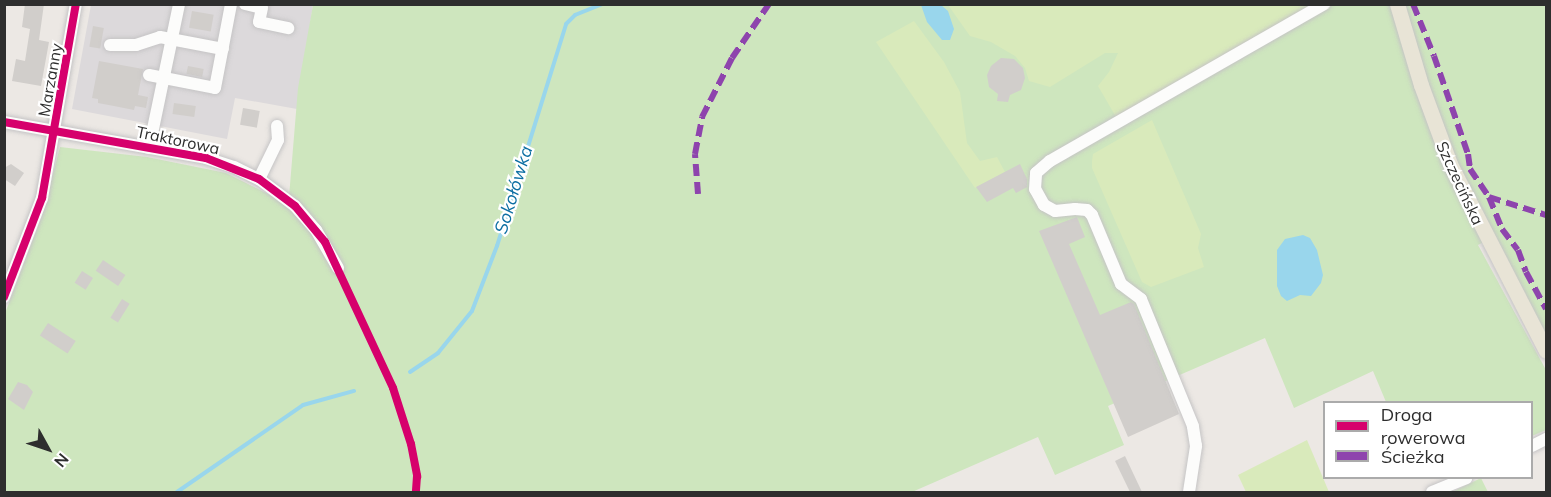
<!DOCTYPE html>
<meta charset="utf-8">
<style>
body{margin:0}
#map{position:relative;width:1551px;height:497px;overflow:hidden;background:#ece8e4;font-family:Mulish,sans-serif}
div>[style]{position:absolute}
.industrial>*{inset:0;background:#dcd9db}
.green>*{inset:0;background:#cee6be}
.pitch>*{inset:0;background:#d9eabb}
.water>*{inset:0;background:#99d6ec}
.stream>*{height:4px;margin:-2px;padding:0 2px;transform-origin:2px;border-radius:2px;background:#99d6ec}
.building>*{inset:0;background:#d1cecb;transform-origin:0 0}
.roads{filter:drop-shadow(0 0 2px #c5c4c5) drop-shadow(0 0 2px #c5c4c5)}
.minor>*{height:12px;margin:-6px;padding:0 6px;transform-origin:6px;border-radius:6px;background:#fcfcfb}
.major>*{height:15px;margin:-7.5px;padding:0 7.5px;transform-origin:7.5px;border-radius:7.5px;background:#e8e4d6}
.quiet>*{height:6px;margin-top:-3px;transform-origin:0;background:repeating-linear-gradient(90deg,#8e44ad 0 12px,transparent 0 18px)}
.cycleway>*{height:8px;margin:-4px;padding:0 4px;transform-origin:4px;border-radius:4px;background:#d6006c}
span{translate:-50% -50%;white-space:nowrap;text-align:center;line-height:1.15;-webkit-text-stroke:4.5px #fff;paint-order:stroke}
.street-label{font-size:16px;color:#2e2e2e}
.water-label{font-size:18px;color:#0d6fa3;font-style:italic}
.frame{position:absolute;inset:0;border:6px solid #2e2e2e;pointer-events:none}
.legend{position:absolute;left:1323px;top:401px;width:210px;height:78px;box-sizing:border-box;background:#fff;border:2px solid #ababab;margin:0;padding:8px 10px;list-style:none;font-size:18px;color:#2e2e2e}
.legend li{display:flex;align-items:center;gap:12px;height:30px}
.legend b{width:30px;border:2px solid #ababab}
.north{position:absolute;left:18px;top:419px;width:60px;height:60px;-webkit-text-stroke:4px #fff;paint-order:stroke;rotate:130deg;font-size:16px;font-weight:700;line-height:24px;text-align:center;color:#2e2e2e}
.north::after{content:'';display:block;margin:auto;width:21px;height:27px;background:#2e2e2e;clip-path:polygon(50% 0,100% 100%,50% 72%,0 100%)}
</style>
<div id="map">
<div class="industrial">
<i style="clip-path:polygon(91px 5px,313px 5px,297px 109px,235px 98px,227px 139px,72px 109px)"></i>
</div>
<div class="green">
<i style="clip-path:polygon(313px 5px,1546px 5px,1546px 338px,1492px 238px,1478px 245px,1546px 370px,1546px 430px,1532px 436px,1532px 402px,1386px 402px,1373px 371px,1294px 408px,1265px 338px,1108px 406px,1124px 445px,1055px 475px,1038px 437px,912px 492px,5px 492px,4px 316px,42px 216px,60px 147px,147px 157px,226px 173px,278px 199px,288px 209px,298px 88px)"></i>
<i style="clip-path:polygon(1481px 478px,1488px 492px,1452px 492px)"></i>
</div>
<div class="pitch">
<i style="clip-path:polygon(948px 5px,1316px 5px,1116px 117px,1098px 86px,1109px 72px,1118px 53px,1105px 53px,1050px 87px,1029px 81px,1025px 68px,1015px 56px,991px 42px,970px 36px)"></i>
<i style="clip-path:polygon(914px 21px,944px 62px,960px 92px,967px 143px,980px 161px,997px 157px,1005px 172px,975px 188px,876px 42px)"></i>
<i style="clip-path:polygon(1152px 120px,1201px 234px,1198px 248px,1204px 267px,1151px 287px,1142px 282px,1092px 168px,1092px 161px,1093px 154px)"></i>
<i style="clip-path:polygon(1307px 440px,1329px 492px,1246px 492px,1238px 475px)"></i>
</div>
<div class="water">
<i style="clip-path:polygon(921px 5px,941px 5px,948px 11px,954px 29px,950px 40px,942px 40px,927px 22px)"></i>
<i style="clip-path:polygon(1303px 235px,1310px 238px,1317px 250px,1323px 275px,1321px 283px,1311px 296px,1300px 295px,1287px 301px,1281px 296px,1277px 286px,1277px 250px,1285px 239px)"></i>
</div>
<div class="stream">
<i style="left:410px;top:372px;width:34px;rotate:-34deg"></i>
<i style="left:438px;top:353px;width:54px;rotate:-51deg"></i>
<i style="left:472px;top:311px;width:70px;rotate:-69deg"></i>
<i style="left:497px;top:246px;width:232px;rotate:-72.7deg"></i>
<i style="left:566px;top:24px;width:13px;rotate:-45deg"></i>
<i style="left:575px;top:15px;width:29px;rotate:-22deg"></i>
<i style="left:177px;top:492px;width:153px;rotate:-34.6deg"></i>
<i style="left:303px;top:405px;width:53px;rotate:-15.4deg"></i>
</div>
<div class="building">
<i style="clip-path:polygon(25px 4px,44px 4px,39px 40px,49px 42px,41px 86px,12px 81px,16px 59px,25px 61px,30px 29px,22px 27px)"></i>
<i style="left:192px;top:11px;width:22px;height:17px;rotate:10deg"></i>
<i style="left:93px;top:26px;width:11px;height:21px;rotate:10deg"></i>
<i style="clip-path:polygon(1001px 58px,1014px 59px,1023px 68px,1025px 78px,1021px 90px,1010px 95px,1008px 102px,997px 101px,998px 94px,989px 87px,987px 75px,991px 66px)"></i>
<i style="clip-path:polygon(99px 61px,143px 69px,138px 95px,148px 97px,146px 108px,135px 106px,134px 110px,114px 106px,98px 103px,98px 99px,92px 98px)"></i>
<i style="left:188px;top:66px;width:16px;height:8px;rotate:11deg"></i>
<i style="left:174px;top:103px;width:22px;height:11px;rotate:8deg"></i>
<i style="left:243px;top:108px;width:17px;height:17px;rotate:10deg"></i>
<i style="clip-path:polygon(11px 164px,24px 173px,15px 186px,4px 179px,4px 168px)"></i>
<i style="clip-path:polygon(1020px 164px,1027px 179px,1027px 187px,1016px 193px,1013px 188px,987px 202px,976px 187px)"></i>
<i style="clip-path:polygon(1077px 217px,1085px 237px,1069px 244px,1100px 315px,1131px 302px,1134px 304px,1179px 414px,1128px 437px,1039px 231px)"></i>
<i style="left:103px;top:260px;width:27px;height:13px;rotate:34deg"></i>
<i style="left:82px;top:271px;width:13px;height:14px;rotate:32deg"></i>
<i style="left:122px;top:299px;width:9px;height:22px;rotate:32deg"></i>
<i style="left:48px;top:323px;width:33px;height:15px;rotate:33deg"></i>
<i style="clip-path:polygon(18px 382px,27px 385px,33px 392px,24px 410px,8px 399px)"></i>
<i style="clip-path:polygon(1125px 456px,1142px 492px,1130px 492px,1115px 461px)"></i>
</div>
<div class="roads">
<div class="minor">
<i style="left:245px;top:4px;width:17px;rotate:13deg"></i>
<i style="left:262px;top:8px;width:14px;rotate:102deg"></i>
<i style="left:259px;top:22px;width:30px;rotate:12deg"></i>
<i style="left:110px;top:45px;width:26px"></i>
<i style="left:136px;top:45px;width:25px;rotate:-18deg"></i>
<i style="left:160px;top:37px;width:64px;rotate:10.8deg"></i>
<i style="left:149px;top:75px;width:67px;rotate:11.1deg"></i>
<i style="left:215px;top:88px;width:86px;rotate:-79.2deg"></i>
<i style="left:4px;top:122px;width:205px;rotate:10.1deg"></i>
<i style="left:206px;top:158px;width:29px;rotate:18deg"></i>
<i style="left:234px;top:167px;width:28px;rotate:26deg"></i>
<i style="left:259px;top:179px;width:45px;rotate:36.9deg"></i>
<i style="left:295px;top:206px;width:32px;rotate:49deg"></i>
<i style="left:316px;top:230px;width:44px;rotate:59.9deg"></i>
<i style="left:149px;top:148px;width:147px;rotate:-78.2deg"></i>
<i style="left:259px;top:179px;width:43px;rotate:-64deg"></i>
<i style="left:278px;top:140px;width:14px;rotate:-94deg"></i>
<i style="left:4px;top:297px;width:106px;rotate:-69deg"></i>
<i style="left:42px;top:198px;width:197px;rotate:-80.1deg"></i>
<i style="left:1532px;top:446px;width:16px;rotate:-27deg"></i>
<i style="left:1189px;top:492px;width:47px;rotate:-81.3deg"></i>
<i style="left:1196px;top:446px;width:20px;rotate:-99deg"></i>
<i style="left:1193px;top:426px;width:137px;rotate:-112.3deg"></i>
<i style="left:1141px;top:299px;width:25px;rotate:-143deg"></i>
<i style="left:1121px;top:284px;width:75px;rotate:-112.8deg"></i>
<i style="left:1092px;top:215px;width:7px;rotate:-135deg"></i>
<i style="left:1087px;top:210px;width:12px;rotate:-175deg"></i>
<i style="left:1075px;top:209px;width:20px;rotate:174deg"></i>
<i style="left:1055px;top:211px;width:13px;rotate:-151deg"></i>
<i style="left:1044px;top:205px;width:18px;rotate:-119deg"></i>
<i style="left:1035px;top:189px;width:16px;rotate:-86deg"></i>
<i style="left:1036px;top:173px;width:18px;rotate:-41deg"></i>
<i style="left:1050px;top:161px;width:316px;rotate:-29.8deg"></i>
<i style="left:1432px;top:492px;width:37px;rotate:-22deg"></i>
</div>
<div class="major">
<i style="left:1397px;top:4px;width:84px;rotate:73.5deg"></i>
<i style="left:1421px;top:85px;width:84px;rotate:69.8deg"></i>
<i style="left:1450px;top:164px;width:210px;rotate:62.8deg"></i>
</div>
</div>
<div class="quiet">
<i style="left:1413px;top:4px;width:56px;rotate:68deg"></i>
<i style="left:1434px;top:56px;width:104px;rotate:70.9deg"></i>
<i style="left:1468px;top:154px;width:15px;rotate:82deg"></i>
<i style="left:1470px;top:169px;width:34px;rotate:56deg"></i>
<i style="left:1489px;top:197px;width:35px;rotate:68deg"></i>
<i style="left:1502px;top:229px;width:26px;rotate:53deg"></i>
<i style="left:1518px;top:250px;width:23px;rotate:70deg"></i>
<i style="left:1526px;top:272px;width:42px;rotate:61.6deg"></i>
<i style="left:698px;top:194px;width:40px;rotate:-94.3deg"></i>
<i style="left:695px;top:154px;width:38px;rotate:-79deg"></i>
<i style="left:702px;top:117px;width:66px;rotate:-63deg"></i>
<i style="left:732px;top:58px;width:65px;rotate:-55.6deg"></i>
<i style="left:1489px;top:197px;width:60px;rotate:17.5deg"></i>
</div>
<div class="cycleway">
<i style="left:4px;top:122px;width:205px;rotate:10.1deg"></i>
<i style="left:206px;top:158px;width:57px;rotate:21.6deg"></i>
<i style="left:259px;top:179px;width:45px;rotate:36.9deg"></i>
<i style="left:295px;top:206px;width:47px;rotate:50.2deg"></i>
<i style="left:325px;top:242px;width:161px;rotate:65deg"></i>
<i style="left:393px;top:388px;width:59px;rotate:72.2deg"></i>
<i style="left:411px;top:444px;width:33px;rotate:79deg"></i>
<i style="left:417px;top:476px;width:16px;rotate:94deg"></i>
<i style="left:4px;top:297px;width:106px;rotate:-69deg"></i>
<i style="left:42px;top:198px;width:197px;rotate:-80.1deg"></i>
</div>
<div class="street-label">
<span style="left:50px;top:80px;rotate:-80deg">Marzanny</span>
<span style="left:178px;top:140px;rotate:12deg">Traktorowa</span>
<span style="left:1460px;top:183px;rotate:65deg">Szczecińska</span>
</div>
<div class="water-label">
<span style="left:514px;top:190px;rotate:-73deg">Sokołówka</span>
</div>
<div class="frame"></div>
<ul class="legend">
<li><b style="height:8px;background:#d6006c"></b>Droga rowerowa</li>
<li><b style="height:8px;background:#8e44ad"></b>Ścieżka</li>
</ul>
<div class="north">N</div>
</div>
